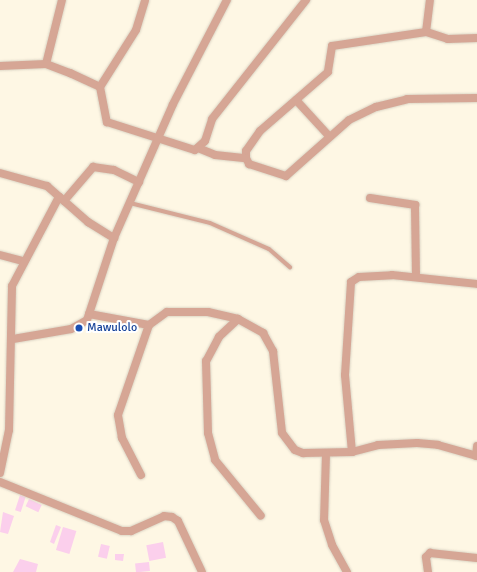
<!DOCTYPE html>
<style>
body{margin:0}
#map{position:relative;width:477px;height:572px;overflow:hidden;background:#fef7e4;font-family:Signika,sans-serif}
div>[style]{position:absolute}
.building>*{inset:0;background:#fbcfec;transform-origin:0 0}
.roads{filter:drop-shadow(0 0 1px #dbd4c4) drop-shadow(0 0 1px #dbd4c4)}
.service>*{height:4px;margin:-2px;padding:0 2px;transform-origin:2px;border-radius:2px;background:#d6a695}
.minor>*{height:8px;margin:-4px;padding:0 4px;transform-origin:4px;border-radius:4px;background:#d6a695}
.dots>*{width:11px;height:11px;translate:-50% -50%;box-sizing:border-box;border:2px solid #fff;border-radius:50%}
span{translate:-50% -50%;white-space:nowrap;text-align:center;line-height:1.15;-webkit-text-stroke:4px #fff;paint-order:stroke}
.transit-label{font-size:12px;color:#164399}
.left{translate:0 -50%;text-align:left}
</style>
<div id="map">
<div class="building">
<i style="left:20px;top:495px;width:6px;height:16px;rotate:18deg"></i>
<i style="left:29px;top:499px;width:14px;height:8px;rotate:25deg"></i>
<i style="clip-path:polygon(3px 512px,14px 516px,8px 534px,0 532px)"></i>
<i style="clip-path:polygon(56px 525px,61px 527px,54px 544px,50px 542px)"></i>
<i style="left:63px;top:527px;width:14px;height:24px;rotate:17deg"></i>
<i style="left:163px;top:542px;width:16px;height:17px;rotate:79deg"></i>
<i style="left:101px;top:544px;width:9px;height:13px;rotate:13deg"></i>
<i style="clip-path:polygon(115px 554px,124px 554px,123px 561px,115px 560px)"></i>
<i style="clip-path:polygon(20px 559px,38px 564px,36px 572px,13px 572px)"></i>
<i style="left:149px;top:562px;width:9px;height:14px;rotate:84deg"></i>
</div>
<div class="roads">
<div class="service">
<i style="left:130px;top:203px;width:82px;rotate:14deg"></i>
<i style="left:210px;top:223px;width:64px;rotate:23.8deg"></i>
<i style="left:269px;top:249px;width:28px;rotate:41deg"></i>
</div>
<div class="minor">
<i style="left:426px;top:32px;width:32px;rotate:-83deg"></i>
<i style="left:477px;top:38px;width:29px;rotate:178deg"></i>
<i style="left:448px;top:39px;width:23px;rotate:-162deg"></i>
<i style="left:426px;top:32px;width:95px;rotate:171.5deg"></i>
<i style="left:332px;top:46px;width:26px;rotate:99deg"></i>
<i style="left:328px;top:72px;width:90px;rotate:139.1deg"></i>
<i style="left:260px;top:131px;width:24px;rotate:125deg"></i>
<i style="left:246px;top:151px;width:7px;rotate:90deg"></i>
<i style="left:246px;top:158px;width:7px;rotate:63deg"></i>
<i style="left:249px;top:164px;width:39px;rotate:18deg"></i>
<i style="left:286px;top:176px;width:84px;rotate:-41.6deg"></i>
<i style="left:349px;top:120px;width:30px;rotate:-26deg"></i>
<i style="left:376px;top:107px;width:32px;rotate:-14deg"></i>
<i style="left:407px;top:99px;width:70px;rotate:-0.8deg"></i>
<i style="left:46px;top:64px;width:66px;rotate:-76deg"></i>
<i style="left:0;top:66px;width:46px;rotate:-2.5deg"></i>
<i style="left:46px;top:64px;width:26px;rotate:21deg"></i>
<i style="left:70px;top:73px;width:33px;rotate:25deg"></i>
<i style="left:100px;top:87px;width:36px;rotate:79deg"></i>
<i style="left:107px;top:122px;width:92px;rotate:17.7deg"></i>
<i style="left:195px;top:150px;width:13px;rotate:-42deg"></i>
<i style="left:205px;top:141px;width:23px;rotate:-72deg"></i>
<i style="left:212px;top:119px;width:152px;rotate:-51.7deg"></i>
<i style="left:100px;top:87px;width:67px;rotate:-57.7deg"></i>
<i style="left:136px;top:30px;width:31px;rotate:-73deg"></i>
<i style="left:296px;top:100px;width:49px;rotate:47.5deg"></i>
<i style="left:198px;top:148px;width:18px;rotate:22deg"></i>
<i style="left:215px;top:155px;width:31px;rotate:6deg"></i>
<i style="left:0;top:173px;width:49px;rotate:15.5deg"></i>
<i style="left:47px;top:186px;width:55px;rotate:41.3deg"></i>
<i style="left:88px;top:222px;width:31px;rotate:32deg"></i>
<i style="left:370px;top:198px;width:46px;rotate:8.8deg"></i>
<i style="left:415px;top:205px;width:71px;rotate:89.2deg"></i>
<i style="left:64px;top:201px;width:45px;rotate:-49.5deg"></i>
<i style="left:93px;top:167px;width:21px;rotate:8deg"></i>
<i style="left:114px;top:170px;width:28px;rotate:26deg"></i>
<i style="left:0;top:255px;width:24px;rotate:15deg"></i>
<i style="left:89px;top:314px;width:61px;rotate:10.4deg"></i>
<i style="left:149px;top:325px;width:22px;rotate:-36deg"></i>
<i style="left:167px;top:312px;width:41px"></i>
<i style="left:208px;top:312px;width:31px;rotate:13deg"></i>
<i style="left:238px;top:319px;width:29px;rotate:29deg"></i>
<i style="left:263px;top:333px;width:21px;rotate:61deg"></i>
<i style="left:273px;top:351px;width:82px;rotate:83.7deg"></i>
<i style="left:282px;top:433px;width:21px;rotate:53deg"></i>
<i style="left:295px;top:450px;width:9px;rotate:21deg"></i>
<i style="left:303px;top:453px;width:49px;rotate:-1.2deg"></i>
<i style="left:352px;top:452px;width:27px;rotate:-15deg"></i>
<i style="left:378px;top:445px;width:39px;rotate:-3deg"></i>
<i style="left:417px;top:443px;width:21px;rotate:5deg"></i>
<i style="left:438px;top:445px;width:41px;rotate:15.8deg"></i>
<i style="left:238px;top:319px;width:26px;rotate:137deg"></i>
<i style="left:219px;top:337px;width:27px;rotate:118deg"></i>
<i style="left:206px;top:361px;width:72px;rotate:88.4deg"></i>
<i style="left:208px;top:433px;width:28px;rotate:75deg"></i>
<i style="left:215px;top:460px;width:72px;rotate:50.6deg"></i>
<i style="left:13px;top:339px;width:59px;rotate:-9.8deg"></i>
<i style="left:71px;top:329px;width:18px;rotate:-29deg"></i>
<i style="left:87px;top:320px;width:86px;rotate:-71.8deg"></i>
<i style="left:114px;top:238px;width:146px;rotate:-66.2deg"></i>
<i style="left:173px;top:104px;width:117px;rotate:-62.6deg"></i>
<i style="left:352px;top:452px;width:77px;rotate:-95.2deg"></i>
<i style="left:345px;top:375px;width:93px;rotate:-86.3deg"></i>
<i style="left:351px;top:282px;width:9px;rotate:-32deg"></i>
<i style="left:359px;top:277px;width:33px;rotate:-3deg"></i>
<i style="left:392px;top:275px;width:85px;rotate:6deg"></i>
<i style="left:326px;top:454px;width:66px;rotate:91.7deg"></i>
<i style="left:324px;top:520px;width:26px;rotate:72deg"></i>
<i style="left:332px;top:545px;width:31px;rotate:61deg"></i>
<i style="left:476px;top:456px;width:10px;rotate:-84deg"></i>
<i style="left:0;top:473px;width:44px;rotate:-78.2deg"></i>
<i style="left:9px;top:430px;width:144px;rotate:-88.8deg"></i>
<i style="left:12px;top:286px;width:101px;rotate:-62.2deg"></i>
<i style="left:141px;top:475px;width:42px;rotate:-117.2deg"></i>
<i style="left:122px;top:438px;width:23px;rotate:-100deg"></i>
<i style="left:118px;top:415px;width:95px;rotate:-71deg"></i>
<i style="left:0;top:482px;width:131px;rotate:21.9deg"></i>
<i style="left:122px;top:531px;width:9px"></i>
<i style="left:131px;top:531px;width:36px;rotate:-24deg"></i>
<i style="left:164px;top:516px;width:8px;rotate:7deg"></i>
<i style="left:172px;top:517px;width:7px;rotate:34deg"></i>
<i style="left:178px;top:521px;width:56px;rotate:64.8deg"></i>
<i style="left:428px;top:572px;width:15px;rotate:-98deg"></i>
<i style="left:426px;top:557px;width:6px;rotate:-45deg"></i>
<i style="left:430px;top:553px;width:47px;rotate:6.1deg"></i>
</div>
</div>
<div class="dots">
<i style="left:79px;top:328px;background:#1a4fb4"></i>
</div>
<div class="transit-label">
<span class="left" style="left:87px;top:328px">Mawulolo</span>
</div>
</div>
